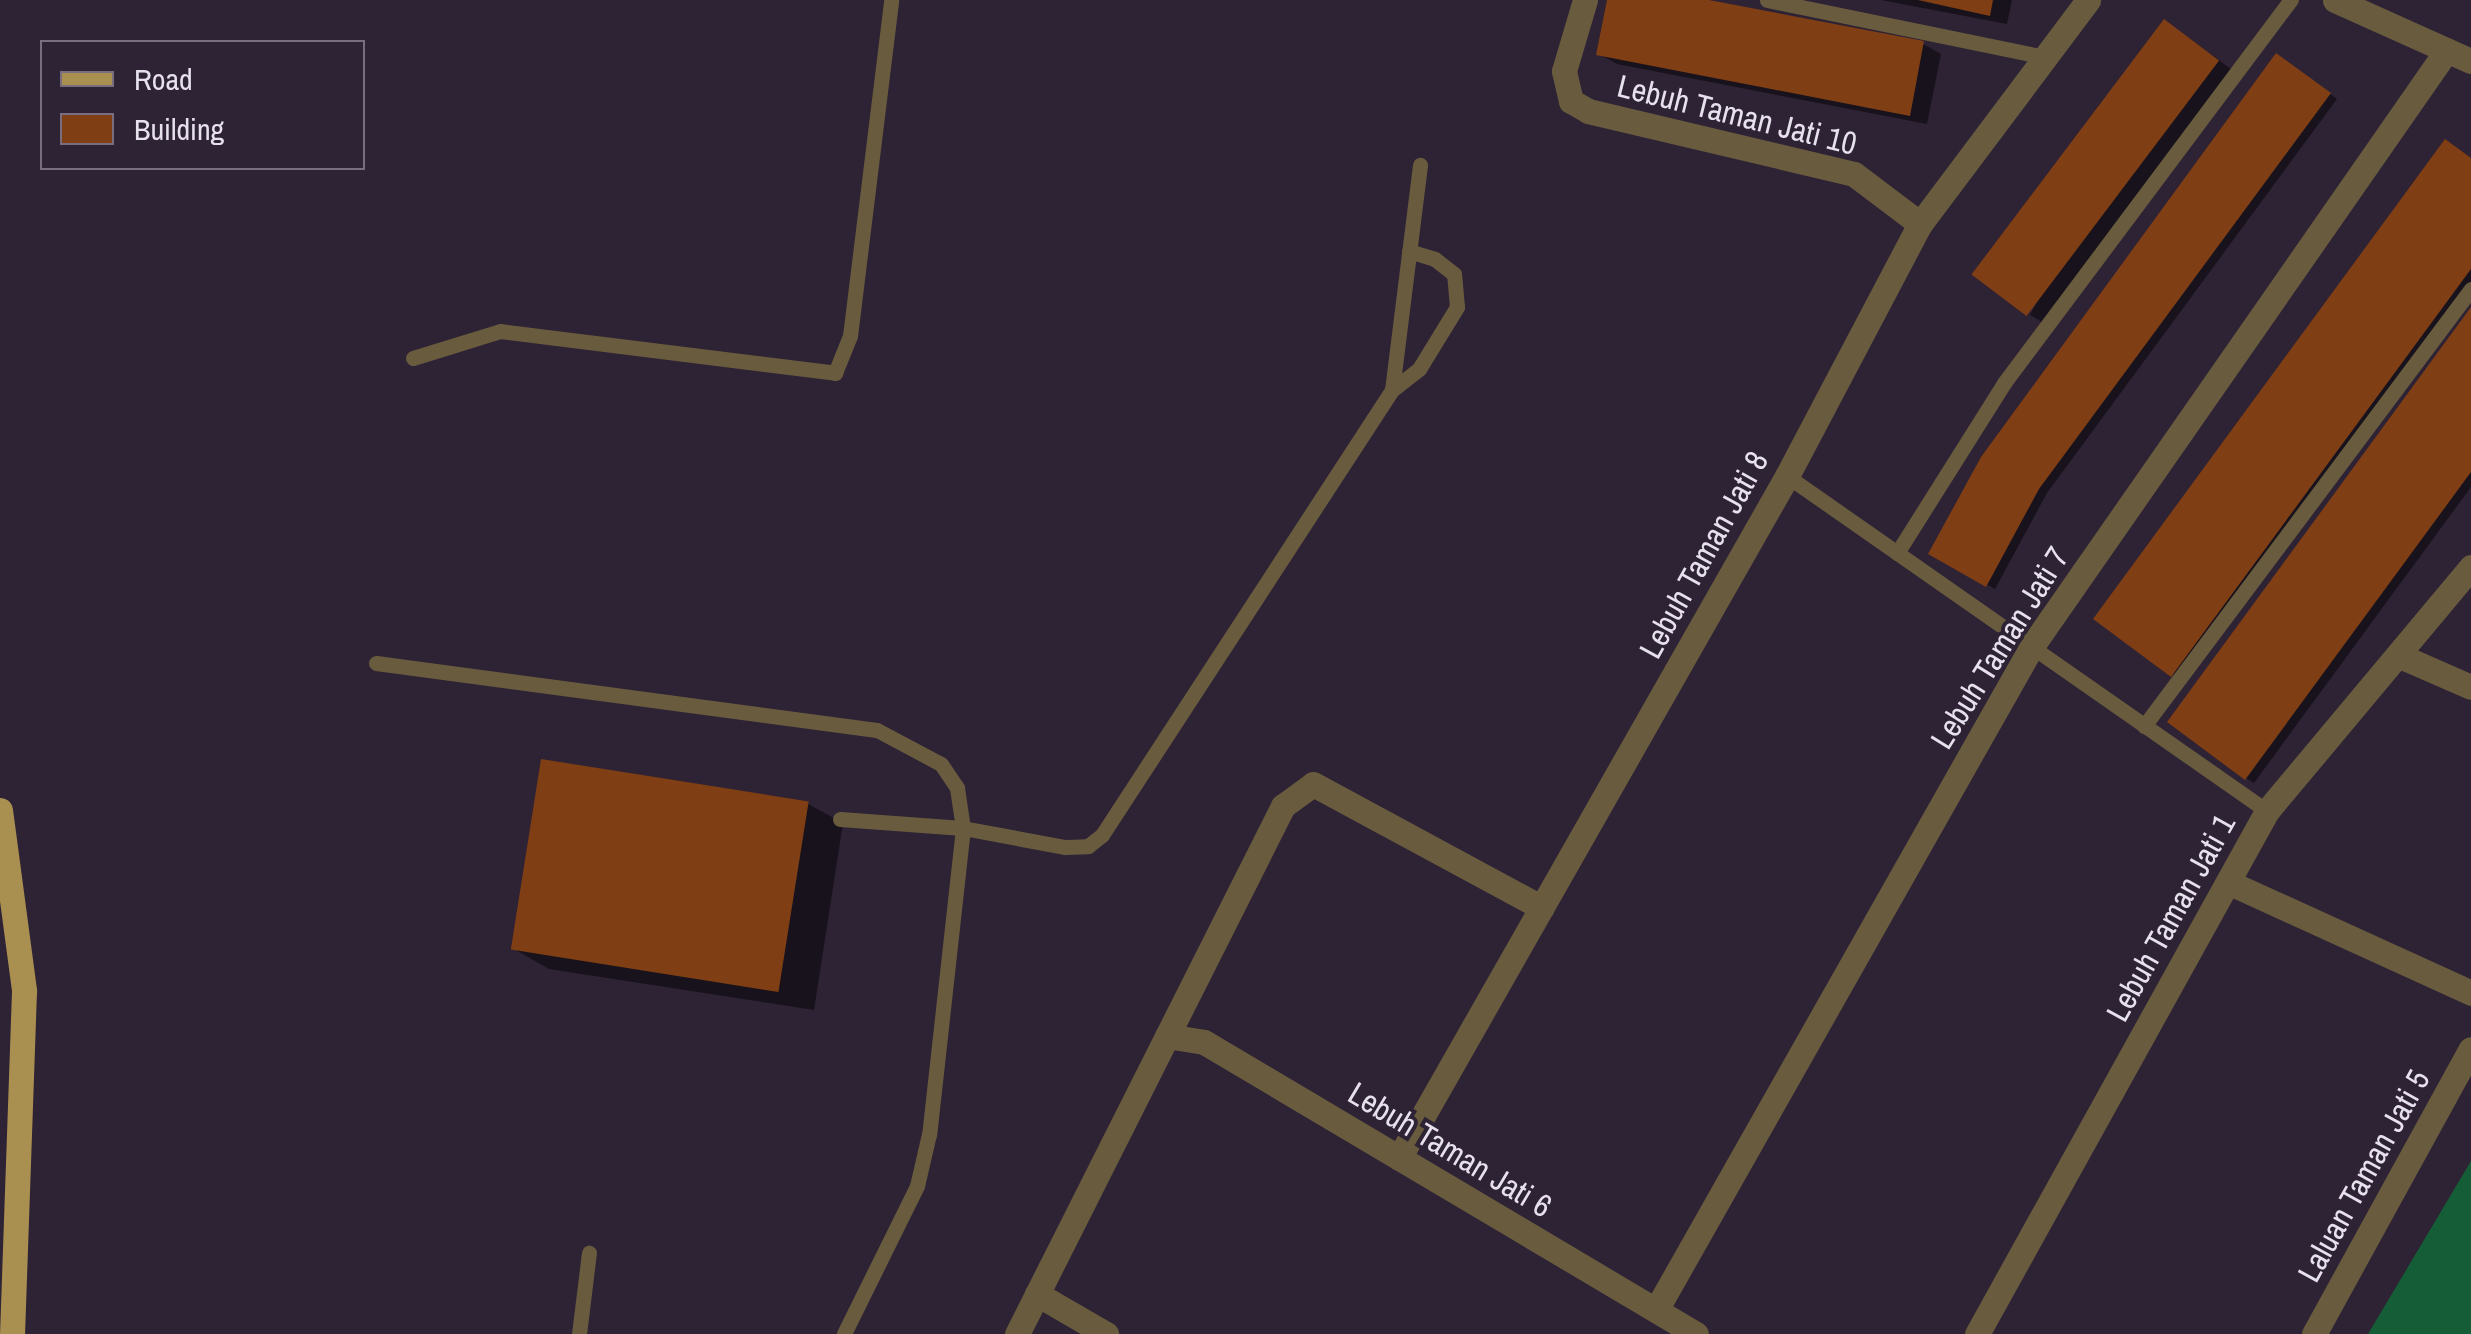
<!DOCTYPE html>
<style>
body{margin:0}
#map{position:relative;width:2471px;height:1334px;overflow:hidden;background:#2e2235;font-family:"Archivo Narrow",sans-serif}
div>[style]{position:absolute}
.green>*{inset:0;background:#155d36}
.shadow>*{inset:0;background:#0007}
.building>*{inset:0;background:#7f3e13;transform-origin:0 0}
.service>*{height:15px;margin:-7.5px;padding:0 7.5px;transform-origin:7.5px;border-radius:7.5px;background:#695c3e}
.minor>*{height:25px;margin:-12.5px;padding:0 12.5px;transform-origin:12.5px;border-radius:12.5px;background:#695c3e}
.primary>*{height:25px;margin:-12.5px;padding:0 12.5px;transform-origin:12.5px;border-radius:12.5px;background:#a98f50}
span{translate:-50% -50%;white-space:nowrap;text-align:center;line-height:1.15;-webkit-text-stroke:8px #2e2235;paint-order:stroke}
.street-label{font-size:32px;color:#e7e0ed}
.legend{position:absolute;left:40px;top:40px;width:325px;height:130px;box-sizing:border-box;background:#2e2235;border:2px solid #786e7f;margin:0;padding:12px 18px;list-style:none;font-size:30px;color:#e7e0ed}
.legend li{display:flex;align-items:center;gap:20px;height:50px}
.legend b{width:50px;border:2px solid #786e7f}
</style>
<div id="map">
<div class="green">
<i style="clip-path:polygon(2471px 1161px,2471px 1334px,2368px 1334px)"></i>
</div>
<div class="shadow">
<i style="clip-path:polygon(1610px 0,1697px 0,1923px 44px,1941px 54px,1927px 124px,1617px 64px,1599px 54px)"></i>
<i style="clip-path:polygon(1881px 0,2012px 0,2007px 24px)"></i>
<i style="clip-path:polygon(2182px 33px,2235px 72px,2047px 325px,2030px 315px)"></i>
<i style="clip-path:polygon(2285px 61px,2337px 99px,2047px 493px,1995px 589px,1931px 553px)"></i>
<i style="clip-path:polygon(2471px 160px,2471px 284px,2181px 679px,2096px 618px)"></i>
<i style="clip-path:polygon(2471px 311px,2471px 487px,2254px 783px,2246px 778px)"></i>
<i style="clip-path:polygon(808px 804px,843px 823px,814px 1010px,549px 969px,514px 949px)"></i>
</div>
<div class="building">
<i style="clip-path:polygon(1607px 0,1709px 0,1924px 41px,1910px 116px,1596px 55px)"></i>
<i style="clip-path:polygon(1918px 0,1993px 0,1990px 16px)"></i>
<i style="left:2164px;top:19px;width:69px;height:320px;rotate:37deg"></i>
<i style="clip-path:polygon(2276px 53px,2331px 93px,2039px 489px,1986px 587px,1928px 554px,1981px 457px)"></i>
<i style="clip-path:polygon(2445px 139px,2471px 158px,2471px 269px,2171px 677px,2093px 619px)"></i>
<i style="clip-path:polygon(2471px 307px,2471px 472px,2245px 780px,2167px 722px)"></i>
<i style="left:541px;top:759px;width:271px;height:193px;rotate:9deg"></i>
</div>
<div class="service">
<i style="left:1767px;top:0;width:284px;rotate:11.6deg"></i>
<i style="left:413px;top:358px;width:91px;rotate:-17.2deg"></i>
<i style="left:500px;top:331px;width:338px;rotate:7.1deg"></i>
<i style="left:835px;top:373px;width:40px;rotate:-68deg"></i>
<i style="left:850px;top:336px;width:338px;rotate:-83deg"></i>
<i style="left:1392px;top:390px;width:34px;rotate:-38deg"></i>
<i style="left:1419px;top:369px;width:73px;rotate:-58.5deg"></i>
<i style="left:1457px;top:307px;width:33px;rotate:-95deg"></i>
<i style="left:1454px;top:274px;width:24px;rotate:-142deg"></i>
<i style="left:1435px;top:259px;width:27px;rotate:-163deg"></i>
<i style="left:1787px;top:476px;width:585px;rotate:34.91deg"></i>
<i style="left:1897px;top:553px;width:201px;rotate:-57.8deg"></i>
<i style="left:2004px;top:383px;width:479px;rotate:-53.2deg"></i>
<i style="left:376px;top:663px;width:505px;rotate:7.62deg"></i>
<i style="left:877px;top:730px;width:72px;rotate:28deg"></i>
<i style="left:941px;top:764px;width:29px;rotate:56deg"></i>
<i style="left:957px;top:788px;width:40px;rotate:81.5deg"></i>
<i style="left:963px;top:828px;width:308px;rotate:96.3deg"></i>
<i style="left:929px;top:1134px;width:53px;rotate:103deg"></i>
<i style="left:917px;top:1186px;width:165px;rotate:116.3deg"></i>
<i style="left:2144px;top:726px;width:546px;rotate:-53.19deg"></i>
<i style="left:840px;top:819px;width:123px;rotate:4.2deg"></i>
<i style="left:963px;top:828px;width:104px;rotate:10.6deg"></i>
<i style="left:1065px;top:847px;width:23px;rotate:-2deg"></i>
<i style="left:1088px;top:846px;width:18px;rotate:-38deg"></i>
<i style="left:1102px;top:835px;width:531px;rotate:-56.91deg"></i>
<i style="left:1392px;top:390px;width:227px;rotate:-82.9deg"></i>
<i style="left:579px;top:1334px;width:82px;rotate:-83deg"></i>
</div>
<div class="minor">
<i style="left:1585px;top:0;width:74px;rotate:106.5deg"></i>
<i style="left:1564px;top:71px;width:31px;rotate:77deg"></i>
<i style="left:1571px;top:101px;width:20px;rotate:30deg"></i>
<i style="left:1588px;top:111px;width:273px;rotate:13.3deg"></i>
<i style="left:1854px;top:174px;width:83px;rotate:37.1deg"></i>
<i style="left:2335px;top:0;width:149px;rotate:24.2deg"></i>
<i style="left:2400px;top:656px;width:77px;rotate:23.6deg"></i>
<i style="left:2230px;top:883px;width:265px;rotate:24.5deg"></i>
<i style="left:1167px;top:1036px;width:37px;rotate:9deg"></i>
<i style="left:1204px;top:1042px;width:572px;rotate:30.69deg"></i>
<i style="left:1399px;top:1158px;width:785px;rotate:-60.36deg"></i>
<i style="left:1787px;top:476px;width:285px;rotate:-62.2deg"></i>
<i style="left:1920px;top:224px;width:280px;rotate:-53.1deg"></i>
<i style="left:1037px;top:1294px;width:80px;rotate:30.1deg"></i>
<i style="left:1656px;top:1310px;width:763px;rotate:-60.48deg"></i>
<i style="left:2032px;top:646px;width:726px;rotate:-55.15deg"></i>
<i style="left:1017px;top:1334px;width:591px;rotate:-63.26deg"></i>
<i style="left:1283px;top:806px;width:37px;rotate:-36deg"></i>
<i style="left:1313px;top:784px;width:260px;rotate:28.4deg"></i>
<i style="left:1977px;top:1334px;width:598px;rotate:-60.99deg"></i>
<i style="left:2267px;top:811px;width:318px;rotate:-50.1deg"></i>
<i style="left:2314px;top:1334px;width:325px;rotate:-61.2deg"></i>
</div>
<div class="primary">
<i style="left:0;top:810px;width:183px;rotate:82.4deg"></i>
<i style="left:24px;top:991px;width:343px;rotate:92deg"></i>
</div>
<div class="street-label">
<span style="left:1737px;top:115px;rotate:14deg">Lebuh Taman Jati 10</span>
<span style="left:1704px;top:555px;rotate:-61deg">Lebuh Taman Jati 8</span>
<span style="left:2000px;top:648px;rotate:-58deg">Lebuh Taman Jati 7</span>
<span style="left:2171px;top:918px;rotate:-61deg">Lebuh Taman Jati 1</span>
<span style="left:1450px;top:1150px;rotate:31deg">Lebuh Taman Jati 6</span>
<span style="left:2364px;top:1176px;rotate:-61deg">Laluan Taman Jati 5</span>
</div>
<ul class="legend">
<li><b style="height:12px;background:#a98f50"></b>Road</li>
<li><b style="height:28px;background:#7f3e13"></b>Building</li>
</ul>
</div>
